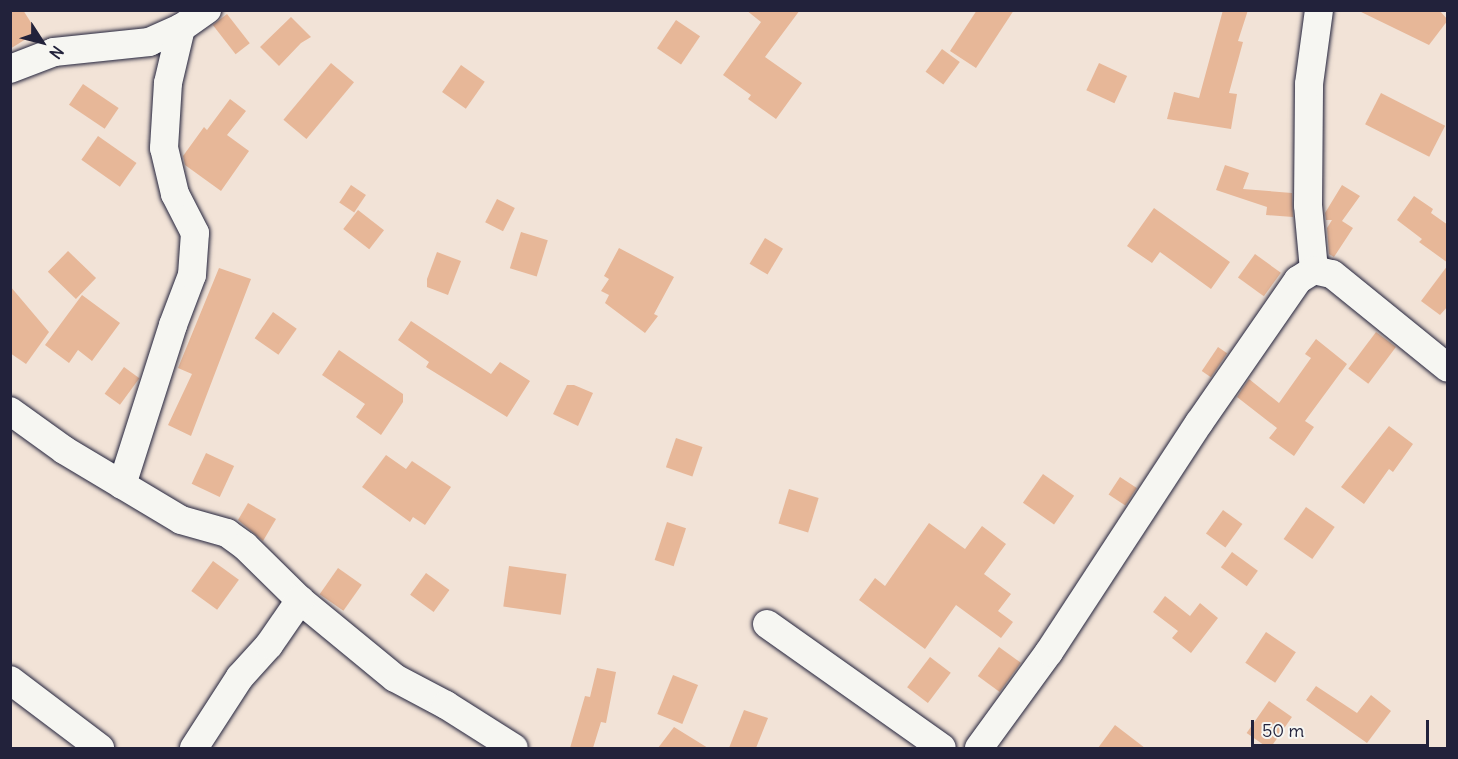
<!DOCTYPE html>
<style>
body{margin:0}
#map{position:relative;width:1458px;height:759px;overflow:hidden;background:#f2e3d7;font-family:Delius,sans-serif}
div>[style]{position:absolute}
.building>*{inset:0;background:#e7b798;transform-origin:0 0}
.roads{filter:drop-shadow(0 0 2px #22223b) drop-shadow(0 0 2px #22223b)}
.minor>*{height:28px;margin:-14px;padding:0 14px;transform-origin:14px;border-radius:14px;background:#f6f6f2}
span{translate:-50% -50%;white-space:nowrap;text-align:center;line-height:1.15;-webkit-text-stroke:5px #f6f6f2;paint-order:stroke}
.frame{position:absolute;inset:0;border:12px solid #22223b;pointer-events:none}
.north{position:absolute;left:12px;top:12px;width:60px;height:60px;-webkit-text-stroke:4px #f6f6f2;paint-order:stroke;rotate:126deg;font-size:16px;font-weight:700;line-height:24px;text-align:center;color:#22223b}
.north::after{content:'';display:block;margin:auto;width:21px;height:27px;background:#22223b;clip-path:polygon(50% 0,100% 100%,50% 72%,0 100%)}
.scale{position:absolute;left:1251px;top:720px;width:178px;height:27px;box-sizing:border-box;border:3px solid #22223b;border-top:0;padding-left:8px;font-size:18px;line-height:21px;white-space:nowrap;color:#22223b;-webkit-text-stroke:4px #f6f6f2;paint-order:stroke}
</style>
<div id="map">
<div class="building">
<i style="clip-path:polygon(10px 10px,23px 10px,37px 32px,10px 49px)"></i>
<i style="clip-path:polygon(746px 10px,800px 10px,765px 57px,802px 83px,776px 119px,748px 99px,751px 95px,723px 75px,761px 22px)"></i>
<i style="clip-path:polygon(977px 10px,1014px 10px,976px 68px,950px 51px)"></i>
<i style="clip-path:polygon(1223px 10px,1248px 10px,1238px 41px,1243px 42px,1229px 93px,1237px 94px,1231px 129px,1167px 119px,1174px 92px,1199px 98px)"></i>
<i style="clip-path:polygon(1357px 10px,1439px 10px,1448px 20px,1429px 45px)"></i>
<i style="left:227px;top:14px;width:37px;height:18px;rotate:52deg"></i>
<i style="clip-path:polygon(291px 17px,311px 37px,301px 43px,279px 66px,260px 47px)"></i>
<i style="left:676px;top:20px;width:29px;height:34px;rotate:34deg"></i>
<i style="left:942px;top:49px;width:22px;height:28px;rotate:36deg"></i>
<i style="left:331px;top:63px;width:30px;height:74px;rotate:40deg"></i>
<i style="left:1099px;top:63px;width:31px;height:30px;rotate:25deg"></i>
<i style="left:461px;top:65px;width:29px;height:33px;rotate:35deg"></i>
<i style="left:83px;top:84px;width:43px;height:25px;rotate:34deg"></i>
<i style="left:1381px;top:93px;width:72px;height:35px;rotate:27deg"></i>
<i style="clip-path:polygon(230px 99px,246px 111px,227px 135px,249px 151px,221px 191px,185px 165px,183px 156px,204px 127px,207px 130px)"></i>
<i style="left:98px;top:136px;width:47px;height:29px;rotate:35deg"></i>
<i style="clip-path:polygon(1225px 165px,1249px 173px,1243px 189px,1292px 193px,1293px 217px,1266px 215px,1267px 207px,1216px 190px)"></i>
<i style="left:351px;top:185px;width:18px;height:21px;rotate:34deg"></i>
<i style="clip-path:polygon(1342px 185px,1360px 196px,1342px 221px,1353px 228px,1334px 257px,1329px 254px,1327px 228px,1332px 220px,1326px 220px,1325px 213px)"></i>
<i style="clip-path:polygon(1414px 196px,1433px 209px,1431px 213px,1448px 225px,1448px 263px,1419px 242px,1422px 239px,1397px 220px)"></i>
<i style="left:497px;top:199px;width:20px;height:26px;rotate:27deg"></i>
<i style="clip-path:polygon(1154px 208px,1230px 262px,1211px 289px,1160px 252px,1152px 263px,1127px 246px)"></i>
<i style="left:358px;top:210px;width:33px;height:24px;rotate:38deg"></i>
<i style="left:521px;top:232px;width:28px;height:38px;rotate:17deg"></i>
<i style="left:765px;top:238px;width:21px;height:30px;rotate:31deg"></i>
<i style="clip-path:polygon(619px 248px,674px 277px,654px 314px,658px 316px,645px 333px,605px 303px,609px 295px,601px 291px,609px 279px,604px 276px)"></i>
<i style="left:68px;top:251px;width:39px;height:29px;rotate:44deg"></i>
<i style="clip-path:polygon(437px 252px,461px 261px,448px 295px,427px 287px,427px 279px)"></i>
<i style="left:1255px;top:254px;width:32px;height:29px;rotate:36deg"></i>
<i style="clip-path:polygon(1448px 265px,1448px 306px,1440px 315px,1421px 301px)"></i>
<i style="clip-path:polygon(219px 268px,251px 279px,191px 436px,168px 425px,192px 374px,178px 368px)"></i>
<i style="clip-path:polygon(10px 286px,49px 332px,26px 364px,10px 353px)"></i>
<i style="clip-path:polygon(82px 295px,120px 323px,92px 361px,78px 350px,69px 363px,45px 345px)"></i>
<i style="left:273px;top:312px;width:29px;height:32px;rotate:35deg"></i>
<i style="clip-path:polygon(411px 321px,491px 374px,500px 362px,530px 381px,507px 417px,426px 367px,429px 362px,398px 340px)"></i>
<i style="left:1376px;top:332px;width:25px;height:46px;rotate:37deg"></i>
<i style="clip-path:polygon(1316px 339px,1347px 364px,1305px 421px,1314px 427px,1294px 456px,1269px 438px,1277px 428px,1237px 397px,1249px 379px,1279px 403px,1311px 358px,1305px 354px)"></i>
<i style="left:1218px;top:347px;width:11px;height:29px;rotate:34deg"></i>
<i style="clip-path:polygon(339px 350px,403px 394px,403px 402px,381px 435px,356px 417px,365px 404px,322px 375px)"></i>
<i style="left:124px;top:367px;width:19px;height:33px;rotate:36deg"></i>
<i style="clip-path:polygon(567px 385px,574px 385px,593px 393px,578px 426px,553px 414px)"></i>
<i style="clip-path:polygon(1389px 426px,1413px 444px,1393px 472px,1389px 469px,1364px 504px,1341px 487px)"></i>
<i style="left:676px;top:438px;width:28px;height:31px;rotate:19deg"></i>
<i style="left:206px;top:453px;width:31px;height:34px;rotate:25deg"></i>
<i style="clip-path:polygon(386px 455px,406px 469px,412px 461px,451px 487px,425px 525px,413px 517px,410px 522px,362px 487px)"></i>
<i style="left:1043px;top:474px;width:38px;height:35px;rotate:35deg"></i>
<i style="left:1120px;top:477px;width:20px;height:21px;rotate:33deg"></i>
<i style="left:789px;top:489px;width:31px;height:36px;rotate:17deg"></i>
<i style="clip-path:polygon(248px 503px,276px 519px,263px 541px,238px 520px)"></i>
<i style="left:1306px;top:507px;width:35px;height:39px;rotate:35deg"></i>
<i style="left:1223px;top:510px;width:24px;height:29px;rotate:36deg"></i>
<i style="left:667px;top:522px;width:20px;height:40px;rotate:18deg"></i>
<i style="clip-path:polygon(929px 523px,965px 549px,982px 526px,1006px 544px,984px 574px,1011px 594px,998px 611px,1013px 622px,1001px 638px,956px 605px,925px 649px,859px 600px,875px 578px,885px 586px)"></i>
<i style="left:1232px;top:552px;width:32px;height:19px;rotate:36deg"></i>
<i style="left:213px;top:561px;width:32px;height:37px;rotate:36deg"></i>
<i style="left:509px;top:566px;width:58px;height:41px;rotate:8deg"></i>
<i style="left:338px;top:568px;width:29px;height:32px;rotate:35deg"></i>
<i style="left:426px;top:573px;width:29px;height:27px;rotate:36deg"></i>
<i style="clip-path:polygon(1165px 596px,1190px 616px,1200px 603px,1218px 618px,1191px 653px,1172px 638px,1178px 631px,1153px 612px)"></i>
<i style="left:1266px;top:632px;width:36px;height:37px;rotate:34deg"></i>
<i style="left:999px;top:647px;width:27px;height:36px;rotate:36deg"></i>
<i style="left:930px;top:657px;width:26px;height:38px;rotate:37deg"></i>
<i style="clip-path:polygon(597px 668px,616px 672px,606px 723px,601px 722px,593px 748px,570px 748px,585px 696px,590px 697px)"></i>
<i style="left:673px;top:675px;width:27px;height:42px;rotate:22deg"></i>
<i style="clip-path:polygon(1316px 686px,1357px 713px,1371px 695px,1391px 711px,1367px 743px,1306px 700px)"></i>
<i style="left:1269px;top:701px;width:28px;height:39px;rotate:35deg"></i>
<i style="clip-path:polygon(744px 710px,768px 718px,756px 748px,729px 748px)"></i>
<i style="clip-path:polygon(1115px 725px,1145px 748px,1098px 748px)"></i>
<i style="clip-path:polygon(674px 727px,708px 748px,658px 748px)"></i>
</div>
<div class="roads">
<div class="minor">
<i style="left:10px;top:69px;width:47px;rotate:-21.1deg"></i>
<i style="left:54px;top:52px;width:96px;rotate:-6deg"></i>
<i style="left:149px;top:42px;width:35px;rotate:-24deg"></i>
<i style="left:181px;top:28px;width:32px;rotate:-35deg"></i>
<i style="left:1314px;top:270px;width:65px;rotate:-95.3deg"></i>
<i style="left:1308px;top:205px;width:121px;rotate:-89.5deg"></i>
<i style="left:1309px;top:84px;width:75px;rotate:-82.3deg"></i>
<i style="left:10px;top:411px;width:67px;rotate:35.8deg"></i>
<i style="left:64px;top:450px;width:136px;rotate:30.9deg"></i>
<i style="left:181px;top:520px;width:48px;rotate:15.8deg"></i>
<i style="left:227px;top:533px;width:22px;rotate:36deg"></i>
<i style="left:245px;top:546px;width:77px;rotate:44.5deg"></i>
<i style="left:300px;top:600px;width:123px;rotate:39.4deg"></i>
<i style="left:395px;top:678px;width:58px;rotate:27.9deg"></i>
<i style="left:446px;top:705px;width:80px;rotate:32.3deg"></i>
<i style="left:122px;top:485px;width:168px;rotate:-72.3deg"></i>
<i style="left:173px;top:325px;width:53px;rotate:-69.2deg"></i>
<i style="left:192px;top:275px;width:42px;rotate:-85.9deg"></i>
<i style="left:195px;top:233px;width:44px;rotate:-117.1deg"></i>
<i style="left:175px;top:194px;width:47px;rotate:-103.4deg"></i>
<i style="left:164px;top:148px;width:65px;rotate:-86.5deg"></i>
<i style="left:168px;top:83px;width:57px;rotate:-76.7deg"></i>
<i style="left:767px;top:624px;width:214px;rotate:35.3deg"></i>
<i style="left:10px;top:680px;width:113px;rotate:37.1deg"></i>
<i style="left:194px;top:748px;width:85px;rotate:-57.1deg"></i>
<i style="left:240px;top:677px;width:43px;rotate:-47.8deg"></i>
<i style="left:269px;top:645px;width:55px;rotate:-55.4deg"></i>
<i style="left:979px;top:748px;width:119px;rotate:-53.9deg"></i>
<i style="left:1049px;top:652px;width:274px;rotate:-56.8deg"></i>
<i style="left:1199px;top:423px;width:174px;rotate:-55.3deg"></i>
<i style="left:1298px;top:280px;width:19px;rotate:-32deg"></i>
<i style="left:1314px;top:270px;width:18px;rotate:13deg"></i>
<i style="left:1332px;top:274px;width:149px;rotate:39deg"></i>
</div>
</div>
<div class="frame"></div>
<div class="north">N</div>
<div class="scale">50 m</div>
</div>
